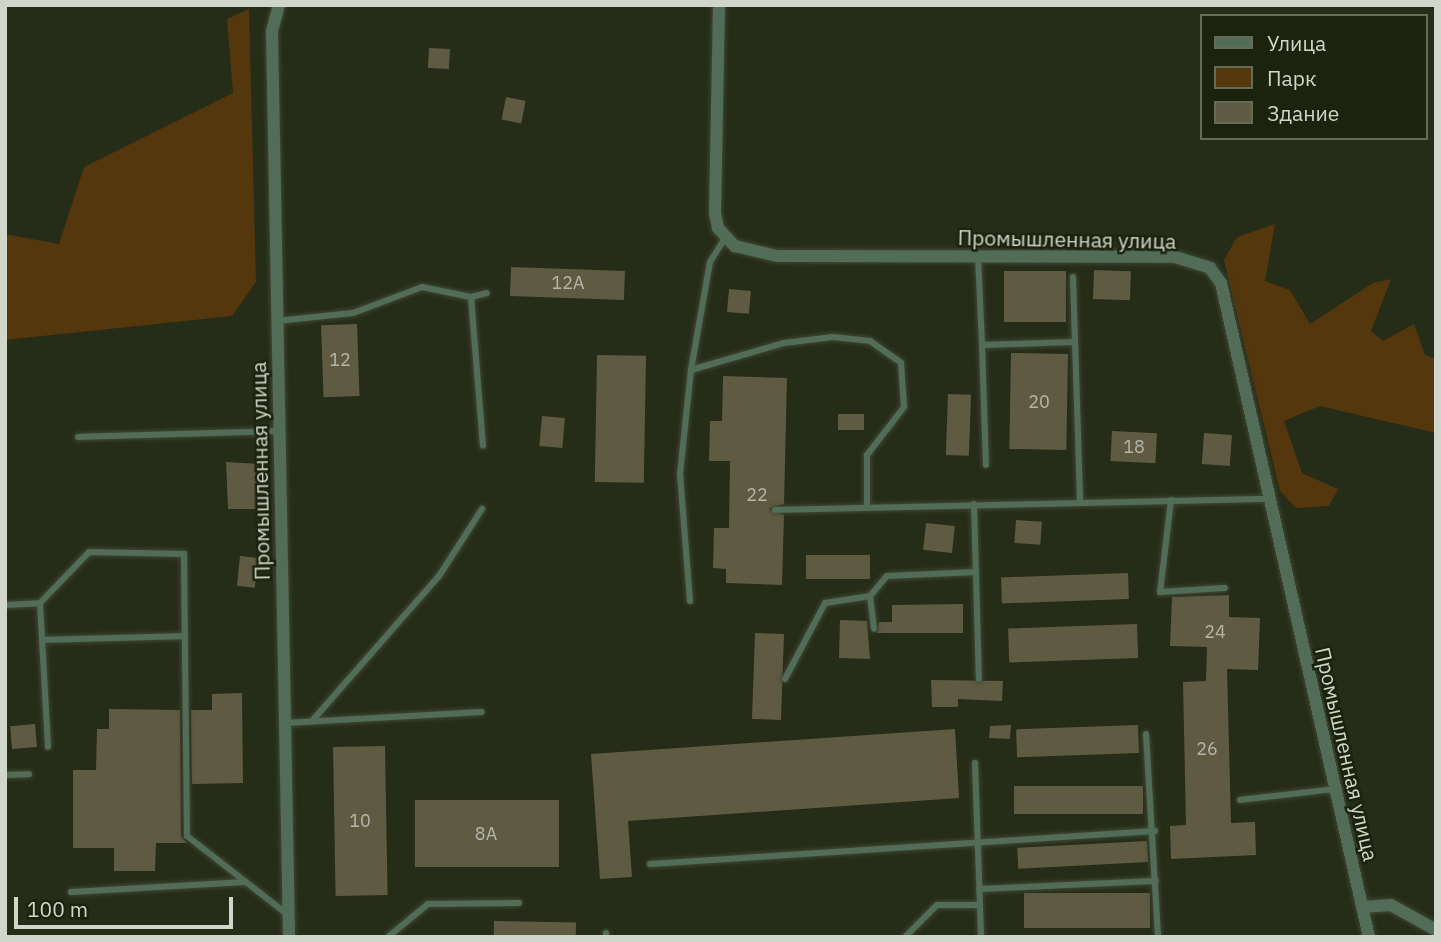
<!DOCTYPE html>
<meta charset="utf-8">
<style>
body{margin:0}
#map{position:relative;width:1441px;height:942px;overflow:hidden;background:#252c18;font-family:"IBM Plex Sans",sans-serif}
div>[style]{position:absolute}
.green>*{inset:0;background:#54370c}
.building>*{inset:0;background:#5f5b43;transform-origin:0 0}
.roads{filter:drop-shadow(0 0 2px #404734) drop-shadow(0 0 2px #404734)}
.lane>*{height:6px;margin:-3px;padding:0 3px;transform-origin:3px;border-radius:3px;background:#516d58}
.street>*{height:12px;margin:-6px;padding:0 6px;transform-origin:6px;border-radius:6px;background:#516d58}
span{translate:-50% -50%;white-space:nowrap;text-align:center;line-height:1.15;-webkit-text-stroke:5px #1b230f;paint-order:stroke}
.number-label{font-size:18px;color:#b4b7a8}
.number-label span{-webkit-text-stroke-width:0}
.street-label{font-size:21px;color:#d0d6c9}
.frame{position:absolute;inset:0;border:7px solid #d0d6c9;pointer-events:none}
.legend{position:absolute;left:1200px;top:14px;width:228px;height:126px;box-sizing:border-box;background:#1b230f;border:2px solid #636b59;margin:0;padding:9px 12px;list-style:none;font-size:21px;color:#d0d6c9}
.legend li{display:flex;align-items:center;gap:14px;height:35px}
.legend b{width:35px;border:2px solid #636b59}
.scale{position:absolute;left:14px;top:897px;width:219px;height:32px;box-sizing:border-box;border:4px solid #d0d6c9;border-top:0;padding-left:9px;font-size:21px;line-height:24px;white-space:nowrap;color:#d0d6c9;-webkit-text-stroke:5px #1b230f;paint-order:stroke}
</style>
<div id="map">
<div class="green">
<i style="clip-path:polygon(249px 9px,256px 282px,232px 316px,5px 340px,5px 234px,59px 244px,84px 167px,233px 93px,227px 19px)"></i>
<i style="clip-path:polygon(1275px 224px,1265px 281px,1290px 290px,1310px 324px,1373px 283px,1391px 279px,1371px 331px,1383px 341px,1414px 324px,1425px 355px,1436px 359px,1436px 433px,1320px 406px,1284px 421px,1302px 473px,1338px 489px,1329px 506px,1296px 508px,1280px 491px,1224px 260px,1237px 237px)"></i>
</div>
<div class="building">
<i style="left:429px;top:48px;width:21px;height:20px;rotate:3deg"></i>
<i style="left:506px;top:97px;width:20px;height:23px;rotate:11deg"></i>
<i style="left:511px;top:267px;width:114px;height:29px;rotate:2deg"></i>
<i style="left:1094px;top:270px;width:37px;height:29px;rotate:2deg"></i>
<i style="left:1004px;top:271px;width:62px;height:51px"></i>
<i style="left:729px;top:289px;width:22px;height:23px;rotate:5deg"></i>
<i style="left:357px;top:324px;width:72px;height:36px;rotate:88deg"></i>
<i style="left:1011px;top:353px;width:57px;height:96px;rotate:1deg"></i>
<i style="left:597px;top:355px;width:49px;height:127px;rotate:1deg"></i>
<i style="clip-path:polygon(723px 376px,787px 378px,784px 504px,769px 509px,784px 515px,782px 585px,726px 583px,726px 569px,713px 568px,714px 528px,729px 528px,730px 461px,709px 461px,710px 421px,722px 421px)"></i>
<i style="left:948px;top:394px;width:23px;height:61px;rotate:2deg"></i>
<i style="left:838px;top:414px;width:26px;height:16px"></i>
<i style="left:542px;top:416px;width:23px;height:30px;rotate:5deg"></i>
<i style="left:1112px;top:431px;width:45px;height:30px;rotate:3deg"></i>
<i style="left:1204px;top:433px;width:28px;height:31px;rotate:4deg"></i>
<i style="clip-path:polygon(226px 462px,261px 464px,259px 509px,228px 509px)"></i>
<i style="left:1016px;top:520px;width:26px;height:23px;rotate:4deg"></i>
<i style="left:926px;top:523px;width:29px;height:27px;rotate:6deg"></i>
<i style="left:870px;top:555px;width:24px;height:64px;rotate:90deg"></i>
<i style="left:240px;top:556px;width:18px;height:30px;rotate:6deg"></i>
<i style="left:1128px;top:573px;width:26px;height:127px;rotate:88deg"></i>
<i style="clip-path:polygon(1229px 595px,1229px 617px,1260px 618px,1258px 670px,1227px 669px,1231px 823px,1255px 822px,1256px 855px,1171px 859px,1170px 826px,1186px 825px,1183px 682px,1206px 681px,1207px 647px,1170px 646px,1172px 597px)"></i>
<i style="clip-path:polygon(963px 604px,963px 633px,877px 633px,879px 622px,892px 622px,892px 605px)"></i>
<i style="clip-path:polygon(840px 620px,867px 621px,870px 659px,839px 658px)"></i>
<i style="left:1137px;top:624px;width:34px;height:129px;rotate:88deg"></i>
<i style="left:755px;top:633px;width:29px;height:86px;rotate:2deg"></i>
<i style="clip-path:polygon(931px 680px,1003px 681px,1002px 701px,958px 699px,958px 707px,932px 707px)"></i>
<i style="clip-path:polygon(242px 693px,243px 783px,192px 784px,191px 710px,212px 710px,212px 694px)"></i>
<i style="clip-path:polygon(109px 709px,180px 710px,181px 836px,187px 843px,156px 843px,155px 871px,114px 871px,114px 848px,73px 848px,73px 770px,96px 770px,97px 729px,109px 729px)"></i>
<i style="left:35px;top:724px;width:23px;height:25px;rotate:85deg"></i>
<i style="clip-path:polygon(1011px 725px,1010px 739px,989px 738px,990px 726px)"></i>
<i style="left:1138px;top:725px;width:28px;height:122px;rotate:88deg"></i>
<i style="clip-path:polygon(955px 729px,959px 798px,628px 821px,632px 877px,600px 879px,591px 754px)"></i>
<i style="left:385px;top:746px;width:149px;height:52px;rotate:89deg"></i>
<i style="left:1014px;top:786px;width:129px;height:28px"></i>
<i style="left:415px;top:800px;width:144px;height:67px"></i>
<i style="left:1147px;top:841px;width:21px;height:130px;rotate:87deg"></i>
<i style="left:1150px;top:893px;width:35px;height:126px;rotate:90deg"></i>
<i style="left:494px;top:921px;width:82px;height:16px;rotate:1deg"></i>
</div>
<div class="roads">
<div class="lane">
<i style="left:725px;top:238px;width:28px;rotate:122deg"></i>
<i style="left:710px;top:262px;width:110px;rotate:100deg"></i>
<i style="left:691px;top:370px;width:97px;rotate:-16.2deg"></i>
<i style="left:784px;top:343px;width:49px;rotate:-7deg"></i>
<i style="left:833px;top:337px;width:37px;rotate:6deg"></i>
<i style="left:870px;top:341px;width:38px;rotate:35deg"></i>
<i style="left:901px;top:363px;width:44px;rotate:86.1deg"></i>
<i style="left:904px;top:407px;width:61px;rotate:127.6deg"></i>
<i style="left:867px;top:455px;width:52px;rotate:90deg"></i>
<i style="left:978px;top:256px;width:89px;rotate:87.4deg"></i>
<i style="left:982px;top:345px;width:93px;rotate:-1.8deg"></i>
<i style="left:1073px;top:277px;width:224px;rotate:88.2deg"></i>
<i style="left:471px;top:297px;width:16px;rotate:-14deg"></i>
<i style="left:277px;top:321px;width:76px;rotate:-6deg"></i>
<i style="left:353px;top:313px;width:74px;rotate:-20.6deg"></i>
<i style="left:422px;top:287px;width:50px;rotate:11.5deg"></i>
<i style="left:471px;top:297px;width:149px;rotate:85.4deg"></i>
<i style="left:982px;top:345px;width:120px;rotate:88.1deg"></i>
<i style="left:78px;top:437px;width:201px;rotate:-1.7deg"></i>
<i style="left:1171px;top:500px;width:93px;rotate:96.8deg"></i>
<i style="left:1160px;top:592px;width:65px;rotate:-3.5deg"></i>
<i style="left:974px;top:504px;width:175px;rotate:88.4deg"></i>
<i style="left:775px;top:510px;width:494px;rotate:-1.3deg"></i>
<i style="left:870px;top:596px;width:33px;rotate:83deg"></i>
<i style="left:690px;top:601px;width:127px;rotate:-94.5deg"></i>
<i style="left:680px;top:474px;width:105px;rotate:-84deg"></i>
<i style="left:40px;top:603px;width:144px;rotate:86.8deg"></i>
<i style="left:5px;top:605px;width:35px;rotate:-3deg"></i>
<i style="left:40px;top:603px;width:71px;rotate:-46.1deg"></i>
<i style="left:89px;top:552px;width:95px;rotate:1.2deg"></i>
<i style="left:184px;top:554px;width:282px;rotate:89.4deg"></i>
<i style="left:187px;top:836px;width:127px;rotate:38deg"></i>
<i style="left:42px;top:640px;width:143px;rotate:-1.6deg"></i>
<i style="left:785px;top:679px;width:86px;rotate:-62.2deg"></i>
<i style="left:825px;top:603px;width:46px;rotate:-8.8deg"></i>
<i style="left:870px;top:596px;width:26px;rotate:-50deg"></i>
<i style="left:887px;top:576px;width:89px;rotate:-2.6deg"></i>
<i style="left:312px;top:721px;width:193px;rotate:-48.8deg"></i>
<i style="left:439px;top:576px;width:80px;rotate:-57.3deg"></i>
<i style="left:285px;top:723px;width:197px;rotate:-3.2deg"></i>
<i style="left:1146px;top:734px;width:203px;rotate:86.6deg"></i>
<i style="left:975px;top:763px;width:174px;rotate:88deg"></i>
<i style="left:5px;top:775px;width:24px;rotate:-2deg"></i>
<i style="left:1240px;top:800px;width:96px;rotate:-6.6deg"></i>
<i style="left:650px;top:864px;width:506px;rotate:-3.74deg"></i>
<i style="left:979px;top:889px;width:177px;rotate:-2.6deg"></i>
<i style="left:71px;top:892px;width:175px;rotate:-3.3deg"></i>
<i style="left:606px;top:933px;width:4px;rotate:90deg"></i>
<i style="left:388px;top:937px;width:52px;rotate:-39.5deg"></i>
<i style="left:428px;top:904px;width:91px;rotate:-0.6deg"></i>
<i style="left:905px;top:937px;width:45px;rotate:-45deg"></i>
<i style="left:937px;top:905px;width:43px"></i>
</div>
<div class="street">
<i style="left:279px;top:5px;width:28px;rotate:105deg"></i>
<i style="left:272px;top:32px;width:905px;rotate:88.92deg"></i>
<i style="left:719px;top:5px;width:208px;rotate:91.1deg"></i>
<i style="left:715px;top:213px;width:15px;rotate:79deg"></i>
<i style="left:718px;top:228px;width:25px;rotate:47deg"></i>
<i style="left:735px;top:246px;width:43px;rotate:13.4deg"></i>
<i style="left:777px;top:256px;width:398px;rotate:0.1deg"></i>
<i style="left:1175px;top:257px;width:37px;rotate:17deg"></i>
<i style="left:1210px;top:268px;width:19px;rotate:54deg"></i>
<i style="left:1221px;top:283px;width:671px;rotate:77.25deg"></i>
<i style="left:1362px;top:907px;width:29px;rotate:-4deg"></i>
<i style="left:1391px;top:905px;width:51px;rotate:29.1deg"></i>
</div>
</div>
<div class="number-label">
<span style="left:568px;top:283px">12А</span>
<span style="left:340px;top:360px">12</span>
<span style="left:1039px;top:402px">20</span>
<span style="left:1134px;top:447px">18</span>
<span style="left:757px;top:495px">22</span>
<span style="left:1215px;top:632px">24</span>
<span style="left:1207px;top:749px">26</span>
<span style="left:360px;top:821px">10</span>
<span style="left:486px;top:834px">8А</span>
</div>
<div class="street-label">
<span style="left:1067px;top:239px;rotate:1deg">Промышленная улица</span>
<span style="left:260px;top:471px;rotate:-91deg">Промышленная улица</span>
<span style="left:1347px;top:754px;rotate:77deg">Промышленная улица</span>
</div>
<div class="frame"></div>
<ul class="legend">
<li><b style="height:9px;background:#516d58"></b>Улица</li>
<li><b style="height:19px;background:#54370c"></b>Парк</li>
<li><b style="height:19px;background:#5f5b43"></b>Здание</li>
</ul>
<div class="scale">100 m</div>
</div>
